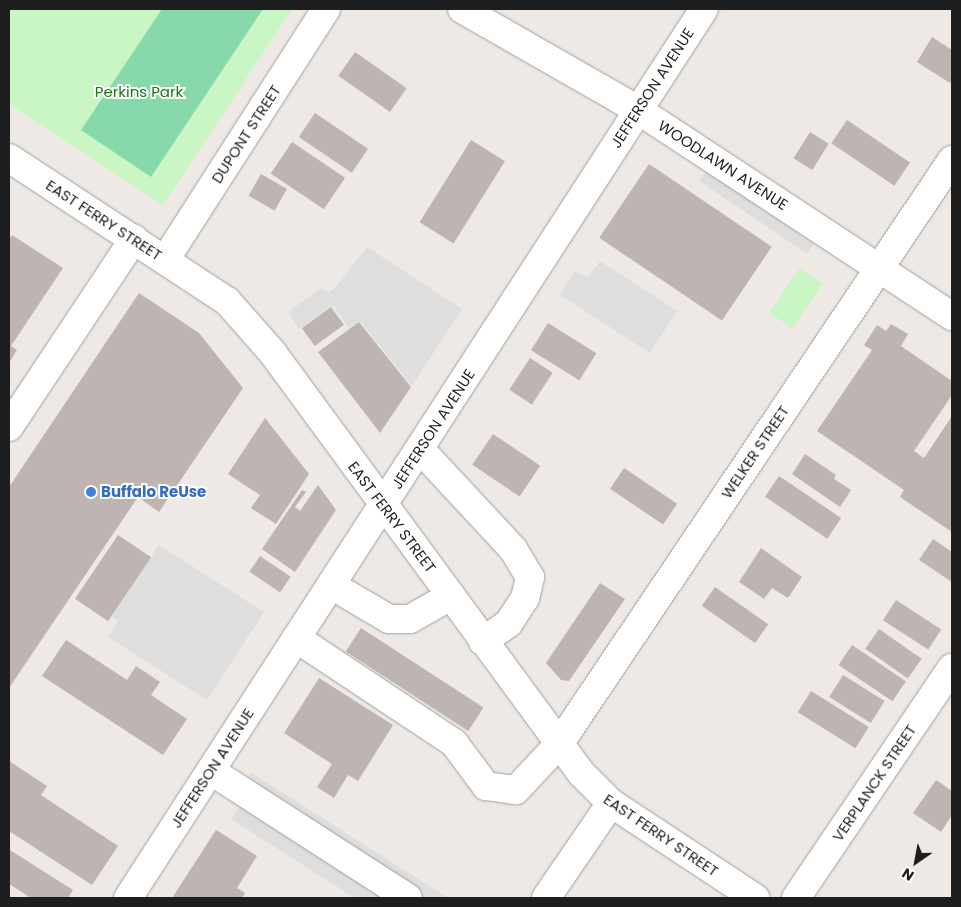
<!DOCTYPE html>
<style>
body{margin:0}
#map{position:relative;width:961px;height:907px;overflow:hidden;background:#eee9e4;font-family:Poppins,sans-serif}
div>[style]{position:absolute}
.park>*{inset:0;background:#c9f6c4;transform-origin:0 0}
.pitch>*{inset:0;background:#87d8aa}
.parking>*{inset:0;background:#dedede;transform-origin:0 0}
.building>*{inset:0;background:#beb4b1;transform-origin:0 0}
.roads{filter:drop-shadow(0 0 1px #9f9f9f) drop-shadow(0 0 1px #9f9f9f)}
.minor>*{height:28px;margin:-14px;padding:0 14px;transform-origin:14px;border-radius:14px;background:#fff}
.dots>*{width:14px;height:14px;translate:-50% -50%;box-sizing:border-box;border:2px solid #fff;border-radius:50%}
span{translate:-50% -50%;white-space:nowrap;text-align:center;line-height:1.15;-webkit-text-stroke:4px #fff;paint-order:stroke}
.street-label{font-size:15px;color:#1e1e1e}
.park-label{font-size:15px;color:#1c7512}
.shop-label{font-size:15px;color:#366cbe;font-weight:700}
.left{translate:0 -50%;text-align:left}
.frame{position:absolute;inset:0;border:10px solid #1e1e1e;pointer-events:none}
.north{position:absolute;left:891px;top:837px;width:50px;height:50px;-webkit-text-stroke:4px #fff;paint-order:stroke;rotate:213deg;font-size:14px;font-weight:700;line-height:20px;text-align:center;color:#1e1e1e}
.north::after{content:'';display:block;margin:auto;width:18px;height:22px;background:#1e1e1e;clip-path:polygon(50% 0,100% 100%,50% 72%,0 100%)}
</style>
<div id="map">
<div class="park">
<i style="clip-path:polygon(9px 9px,292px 9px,163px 205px,9px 104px)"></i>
<i style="left:800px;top:268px;width:28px;height:54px;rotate:35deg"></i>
</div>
<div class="pitch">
<i style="clip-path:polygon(162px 9px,263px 9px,151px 177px,81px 130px)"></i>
</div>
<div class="parking">
<i style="left:706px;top:171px;width:130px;height:12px;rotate:34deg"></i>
<i style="clip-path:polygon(367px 247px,462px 309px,412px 386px,360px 321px,349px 328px,333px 305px,299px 329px,288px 312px,321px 288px,328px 293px,335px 288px)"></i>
<i style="clip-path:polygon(600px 261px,677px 311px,650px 353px,560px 295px,575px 271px,588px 277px)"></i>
<i style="clip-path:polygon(159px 545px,264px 612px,207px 700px,108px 637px,118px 621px,112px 617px)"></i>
<i style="clip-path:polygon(252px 773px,448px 898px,355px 898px,231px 819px,242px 803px,237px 796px)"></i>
</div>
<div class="building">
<i style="clip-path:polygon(932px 37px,952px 50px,952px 79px,950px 83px,917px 62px)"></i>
<i style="left:355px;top:52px;width:63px;height:29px;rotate:35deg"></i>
<i style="left:315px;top:113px;width:64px;height:29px;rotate:34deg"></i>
<i style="left:847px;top:120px;width:76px;height:28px;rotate:34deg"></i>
<i style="left:810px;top:132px;width:22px;height:31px;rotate:32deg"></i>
<i style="left:471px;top:140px;width:40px;height:97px;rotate:32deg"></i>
<i style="left:292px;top:142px;width:64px;height:38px;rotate:34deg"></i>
<i style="left:649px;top:164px;width:148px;height:89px;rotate:34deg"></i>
<i style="left:261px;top:174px;width:30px;height:25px;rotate:30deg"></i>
<i style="clip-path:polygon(12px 235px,63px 268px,11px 346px,17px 350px,9px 363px,9px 240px)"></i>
<i style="clip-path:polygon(139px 293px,199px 333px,243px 388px,159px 512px,138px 497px,9px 688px,9px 487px)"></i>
<i style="left:331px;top:307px;width:22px;height:36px;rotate:54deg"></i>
<i style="clip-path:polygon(359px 322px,411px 387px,380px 433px,318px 352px)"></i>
<i style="left:548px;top:323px;width:57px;height:32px;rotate:32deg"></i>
<i style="clip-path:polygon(891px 324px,908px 334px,901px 346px,952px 381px,952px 395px,914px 451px,924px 458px,952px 416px,952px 532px,900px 497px,904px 490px,817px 431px,872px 350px,864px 345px,877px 325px,886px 331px)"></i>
<i style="left:530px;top:358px;width:27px;height:38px;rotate:33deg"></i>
<i style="clip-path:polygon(265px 418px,309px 474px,276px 524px,251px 508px,260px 495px,228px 474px)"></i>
<i style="left:493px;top:434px;width:57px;height:37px;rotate:34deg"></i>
<i style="clip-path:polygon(805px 454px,836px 475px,834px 479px,851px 490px,840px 507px,792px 474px)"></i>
<i style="left:624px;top:468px;width:64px;height:25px;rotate:34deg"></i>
<i style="left:779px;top:476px;width:75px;height:25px;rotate:34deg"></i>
<i style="clip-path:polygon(318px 485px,336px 510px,295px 572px,262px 549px,302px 490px,306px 492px,295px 507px,300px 511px)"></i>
<i style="left:118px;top:535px;width:40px;height:77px;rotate:34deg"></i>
<i style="clip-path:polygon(933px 539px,952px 552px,952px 582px,919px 560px)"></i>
<i style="clip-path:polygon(761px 548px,802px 577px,788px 598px,772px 588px,764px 599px,739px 582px)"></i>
<i style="left:260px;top:556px;width:37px;height:19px;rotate:34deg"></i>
<i style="clip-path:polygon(600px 583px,625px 599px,569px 681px,561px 680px,546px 663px)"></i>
<i style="left:715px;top:587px;width:65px;height:23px;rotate:35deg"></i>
<i style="left:896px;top:600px;width:54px;height:24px;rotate:33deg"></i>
<i style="left:361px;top:628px;width:146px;height:28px;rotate:33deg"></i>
<i style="left:879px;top:629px;width:52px;height:24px;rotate:35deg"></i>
<i style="clip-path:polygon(66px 640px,127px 680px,136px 666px,160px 682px,151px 695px,187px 719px,163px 755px,42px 676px)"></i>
<i style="left:852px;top:645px;width:65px;height:24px;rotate:34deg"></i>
<i style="left:843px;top:675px;width:49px;height:26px;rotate:32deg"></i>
<i style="clip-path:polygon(319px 678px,393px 725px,358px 781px,348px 775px,334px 798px,317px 787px,332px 764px,284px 733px)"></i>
<i style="left:811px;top:691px;width:68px;height:25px;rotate:32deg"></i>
<i style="clip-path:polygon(9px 761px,47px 786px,41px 795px,118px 846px,92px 885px,9px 831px)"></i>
<i style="clip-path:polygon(936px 780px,952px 791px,952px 815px,941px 832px,913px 813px)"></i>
<i style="clip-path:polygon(216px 830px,257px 856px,237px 888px,245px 893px,242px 898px,172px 898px)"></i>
<i style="clip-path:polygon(10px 850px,73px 890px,68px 898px,31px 898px,9px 884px)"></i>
</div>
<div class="roads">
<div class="minor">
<i style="left:462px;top:9px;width:203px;rotate:29.8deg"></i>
<i style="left:638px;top:110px;width:376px;rotate:33.3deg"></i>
<i style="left:9px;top:158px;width:261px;rotate:33.3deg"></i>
<i style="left:227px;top:301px;width:68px;rotate:48.6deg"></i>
<i style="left:272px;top:352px;width:522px;rotate:53.72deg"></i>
<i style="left:581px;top:773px;width:42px;rotate:45deg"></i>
<i style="left:611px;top:803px;width:173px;rotate:33.4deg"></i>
<i style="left:165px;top:260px;width:298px;rotate:-57.3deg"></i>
<i style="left:9px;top:427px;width:226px;rotate:-56.4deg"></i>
<i style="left:420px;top:449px;width:137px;rotate:47.1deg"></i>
<i style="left:513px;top:549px;width:33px;rotate:59deg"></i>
<i style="left:530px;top:577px;width:22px;rotate:103deg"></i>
<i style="left:525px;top:598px;width:30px;rotate:123deg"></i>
<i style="left:509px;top:623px;width:32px;rotate:145deg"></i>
<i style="left:331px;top:585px;width:67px;rotate:30.4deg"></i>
<i style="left:389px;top:619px;width:21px"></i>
<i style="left:410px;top:619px;width:47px;rotate:-29.3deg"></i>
<i style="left:296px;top:638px;width:190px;rotate:33.6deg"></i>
<i style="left:454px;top:743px;width:54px;rotate:53.3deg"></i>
<i style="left:486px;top:786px;width:30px;rotate:8deg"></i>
<i style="left:516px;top:790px;width:63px;rotate:-46.9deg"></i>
<i style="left:559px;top:744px;width:704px;rotate:-56.06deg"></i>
<i style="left:211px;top:771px;width:234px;rotate:32.8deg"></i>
<i style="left:128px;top:898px;width:1059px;rotate:-57.06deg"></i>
<i style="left:546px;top:898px;width:115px;rotate:-55.6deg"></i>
<i style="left:796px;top:898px;width:278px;rotate:-55.9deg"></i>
</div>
</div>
<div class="dots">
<i style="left:91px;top:492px;background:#3f7fe0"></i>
</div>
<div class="street-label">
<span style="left:652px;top:88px;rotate:-57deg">JEFFERSON AVENUE</span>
<span style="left:246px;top:134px;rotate:-57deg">DUPONT STREET</span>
<span style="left:723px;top:165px;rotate:33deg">WOODLAWN AVENUE</span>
<span style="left:104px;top:220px;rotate:33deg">EAST FERRY STREET</span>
<span style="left:433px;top:429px;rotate:-57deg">JEFFERSON AVENUE</span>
<span style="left:755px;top:452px;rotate:-56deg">WELKER STREET</span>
<span style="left:392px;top:517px;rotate:53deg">EAST FERRY STREET</span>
<span style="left:212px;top:768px;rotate:-57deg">JEFFERSON AVENUE</span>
<span style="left:874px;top:783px;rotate:-56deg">VERPLANCK STREET</span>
<span style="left:661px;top:835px;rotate:34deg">EAST FERRY STREET</span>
</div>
<div class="park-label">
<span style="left:139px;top:92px">Perkins Park</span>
</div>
<div class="shop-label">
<span class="left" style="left:101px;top:492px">Buffalo ReUse</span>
</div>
<div class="frame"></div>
<div class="north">N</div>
</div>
